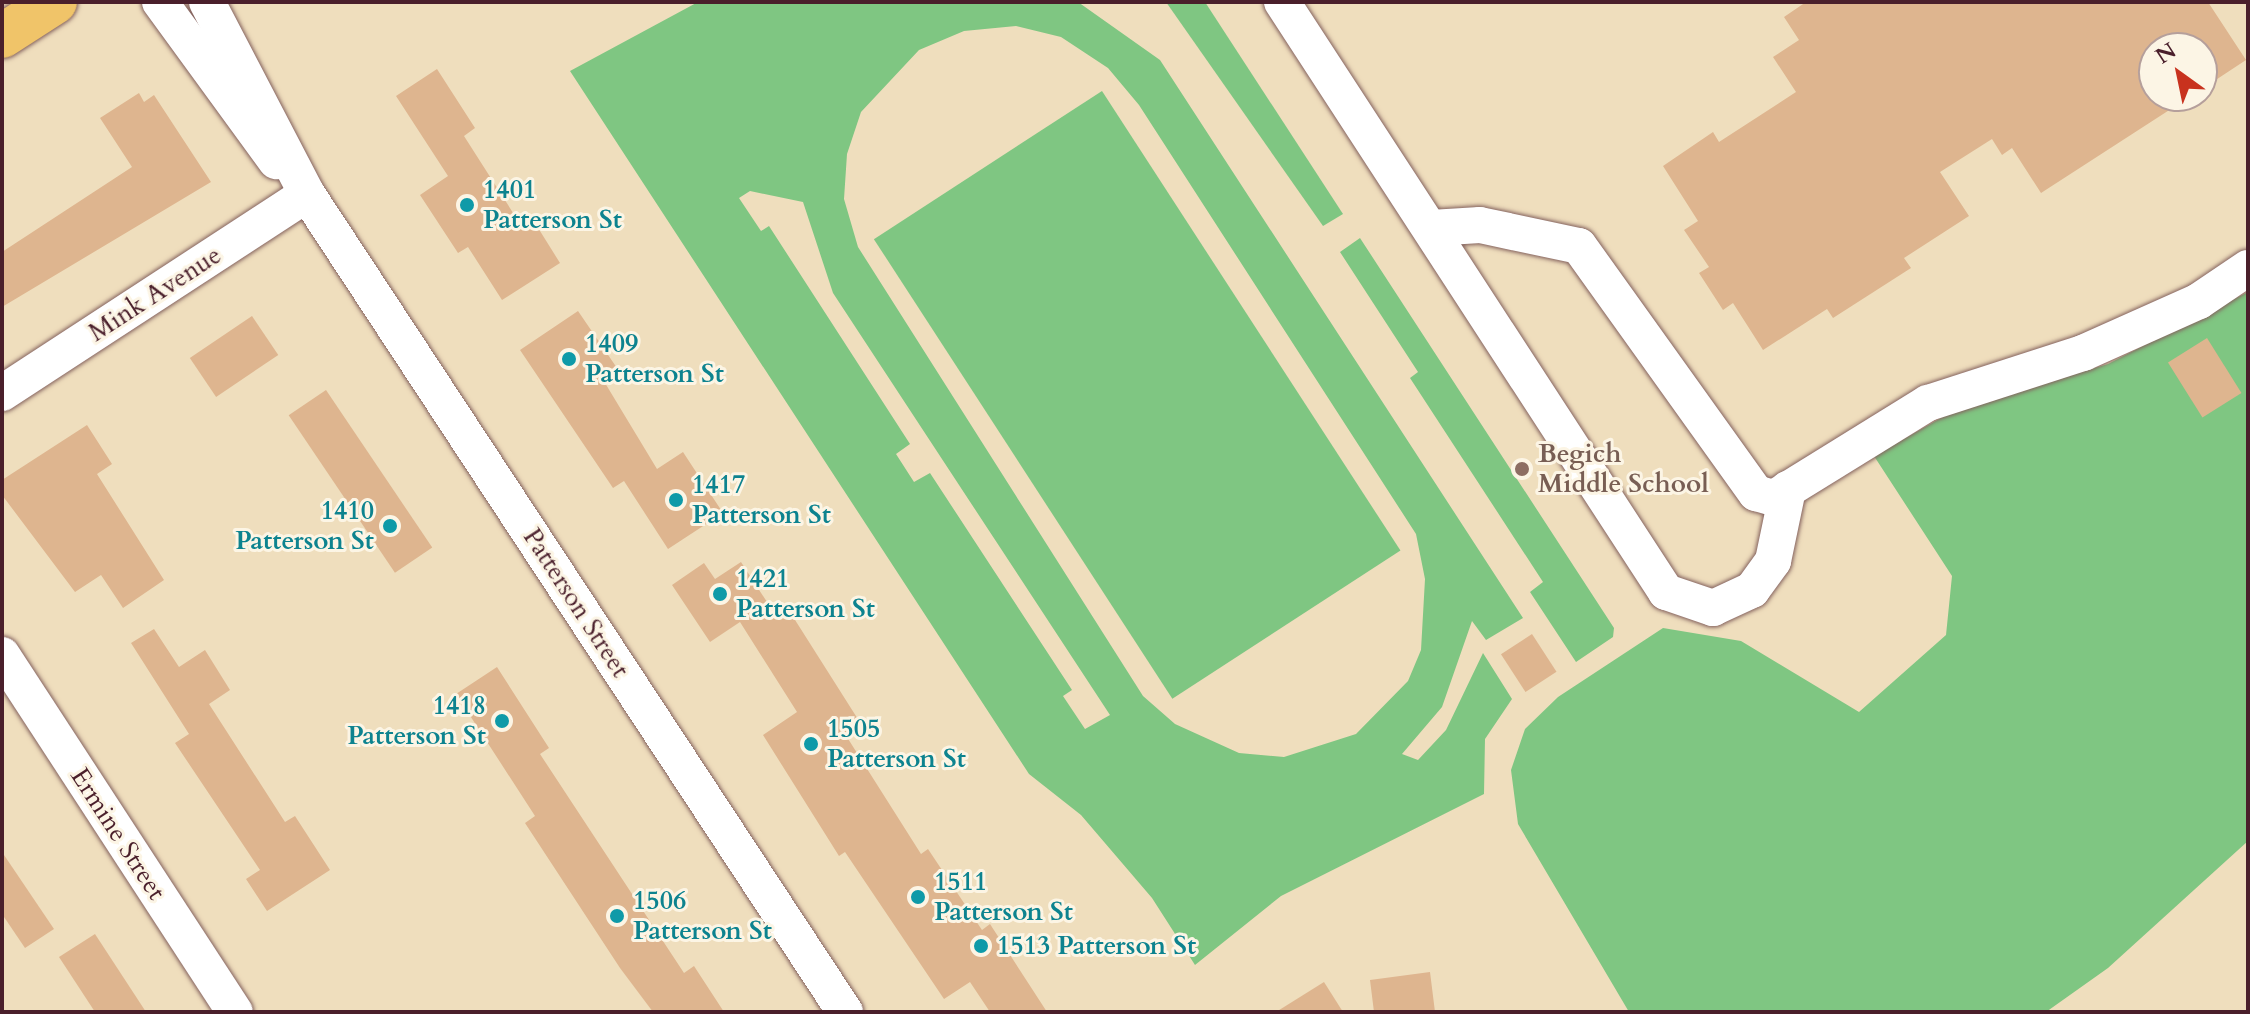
<!DOCTYPE html>
<style>
body{margin:0}
#map{position:relative;width:2250px;height:1014px;overflow:hidden;background:#efdebd;font-family:Cardo,serif}
div>[style]{position:absolute}
.green>*{inset:0;background:#7fc682;transform-origin:0 0}
.building>*{inset:0;background:#deb58f;transform-origin:0 0}
.roads{filter:drop-shadow(0 0 2px #84625e) drop-shadow(0 0 2px #84625e)}
.minor>*{height:36px;margin:-18px;padding:0 18px;transform-origin:18px;border-radius:18px;background:#fff}
.major>*{height:44px;margin:-22px;padding:0 22px;transform-origin:22px;border-radius:22px;background:#f0c469}
.dots>*{width:22px;height:22px;translate:-50% -50%;box-sizing:border-box;border:4px solid #fcf5e5;border-radius:50%}
span{translate:-50% -50%;white-space:nowrap;text-align:center;line-height:1.15;-webkit-text-stroke:6px #fcf5e5;paint-order:stroke}
.culture-label{font-size:26px;color:#0d838f;font-weight:700}
.left{translate:0 -50%;text-align:left}
.right{translate:-100% -50%;text-align:right}
.street-label{font-size:26px;color:#4a1f2b}
.education-label{font-size:26px;color:#785e54;font-weight:700}
.frame{position:absolute;inset:0;border:4px solid #4a1f2b;pointer-events:none}
.north{position:absolute;left:2138px;top:32px;width:80px;height:80px;box-sizing:border-box;background:#fcf5e5;border:2px solid #b59f9b;border-radius:50%;rotate:327deg;font-size:22px;font-weight:700;line-height:32px;text-align:center;color:#4a1f2b}
.north::after{content:'';display:block;margin:auto;width:28px;height:36px;background:#c8321e;clip-path:polygon(50% 0,100% 100%,50% 72%,0 100%)}
</style>
<div id="map">
<div class="green">
<i style="clip-path:polygon(evenodd,698px 2px,1078px 2px,1160px 60px,1523px 618px,1486px 640px,1472px 621px,1442px 707px,1402px 754px,1418px 760px,1446px 730px,1483px 653px,1512px 699px,1485px 739px,1484px 794px,1281px 896px,1195px 965px,1152px 898px,1081px 815px,1029px 774px,570px 71px,698px 2px,1016px 26px,1061px 37px,1108px 68px,1139px 105px,1416px 534px,1425px 579px,1421px 650px,1408px 681px,1356px 734px,1284px 757px,1239px 753px,1175px 724px,1143px 696px,858px 247px,844px 199px,847px 154px,861px 112px,919px 50px,964px 31px,1016px 26px,698px 2px,750px 191px,803px 202px,833px 293px,1110px 715px,1085px 729px,1063px 696px,1072px 690px,930px 473px,914px 482px,896px 454px,910px 444px,769px 226px,761px 231px,739px 198px,750px 191px)"></i>
<i style="clip-path:polygon(1166px 2px,1205px 2px,1343px 214px,1323px 226px)"></i>
<i style="left:1102px;top:91px;width:548px;height:272px;rotate:57deg"></i>
<i style="clip-path:polygon(1360px 238px,1614px 628px,1613px 637px,1576px 662px,1530px 592px,1543px 582px,1410px 378px,1418px 372px,1340px 252px)"></i>
<i style="clip-path:polygon(2248px 292px,2248px 841px,2108px 968px,2046px 1012px,1629px 1012px,1518px 824px,1511px 770px,1525px 729px,1558px 697px,1663px 628px,1741px 641px,1859px 712px,1946px 635px,1952px 576px,1874px 456px,1955px 410px,2108px 364px)"></i>
</div>
<div class="building">
<i style="clip-path:polygon(1806px 2px,2208px 2px,2246px 60px,2202px 89px,2202px 48px,2154px 48px,2154px 96px,2191px 96px,2041px 193px,2012px 148px,2002px 155px,1992px 139px,1940px 172px,1969px 216px,1904px 258px,1911px 268px,1833px 318px,1827px 309px,1763px 350px,1733px 303px,1723px 310px,1699px 273px,1709px 267px,1684px 230px,1698px 221px,1663px 166px,1713px 132px,1719px 142px,1796px 92px,1773px 57px,1799px 40px,1784px 17px)"></i>
<i style="clip-path:polygon(437px 69px,475px 128px,464px 136px,524px 230px,535px 223px,560px 263px,502px 300px,468px 247px,458px 253px,420px 195px,448px 176px,396px 96px)"></i>
<i style="clip-path:polygon(139px 93px,144px 102px,154px 95px,211px 182px,2px 307px,2px 252px,132px 167px,100px 118px)"></i>
<i style="clip-path:polygon(578px 311px,617px 368px,602px 378px,657px 469px,683px 452px,723px 513px,668px 549px,624px 481px,613px 488px,520px 350px)"></i>
<i style="left:252px;top:316px;width:47px;height:75px;rotate:56deg"></i>
<i style="left:2207px;top:338px;width:65px;height:46px;rotate:58deg"></i>
<i style="left:326px;top:390px;width:190px;height:45px;rotate:56deg"></i>
<i style="clip-path:polygon(87px 425px,112px 464px,97px 474px,164px 580px,123px 608px,101px 575px,75px 592px,2px 495px,2px 480px)"></i>
<i style="clip-path:polygon(741px 562px,778px 619px,790px 612px,861px 724px,845px 734px,921px 854px,928px 849px,982px 930px,990px 924px,1047px 1012px,990px 1012px,970px 982px,944px 999px,845px 852px,839px 856px,763px 735px,797px 712px,740px 622px,710px 642px,672px 585px,704px 563px,715px 579px)"></i>
<i style="clip-path:polygon(154px 629px,179px 667px,205px 650px,230px 690px,209px 704px,285px 822px,295px 816px,330px 870px,267px 911px,246px 879px,260px 870px,175px 743px,189px 734px,131px 643px)"></i>
<i style="left:1532px;top:634px;width:45px;height:37px;rotate:57deg"></i>
<i style="clip-path:polygon(497px 667px,549px 748px,540px 754px,684px 973px,694px 966px,724px 1012px,653px 1012px,620px 968px,525px 823px,535px 816px,456px 694px)"></i>
<i style="clip-path:polygon(2px 852px,54px 929px,25px 948px,2px 914px)"></i>
<i style="clip-path:polygon(95px 934px,146px 1012px,95px 1012px,59px 957px)"></i>
<i style="clip-path:polygon(1430px 972px,1435px 1012px,1374px 1012px,1370px 980px)"></i>
<i style="clip-path:polygon(1324px 982px,1343px 1012px,1276px 1012px)"></i>
</div>
<div class="roads">
<div class="minor">
<i style="left:160px;top:2px;width:197px;rotate:53.9deg"></i>
<i style="left:207px;top:2px;width:216px;rotate:62.5deg"></i>
<i style="left:307px;top:194px;width:979px;rotate:56.67deg"></i>
<i style="left:1282px;top:2px;width:704px;rotate:56.94deg"></i>
<i style="left:1666px;top:592px;width:50px;rotate:18.8deg"></i>
<i style="left:1713px;top:608px;width:43px;rotate:-24.8deg"></i>
<i style="left:1752px;top:590px;width:36px;rotate:-54deg"></i>
<i style="left:1773px;top:561px;width:74px;rotate:-78.2deg"></i>
<i style="left:1431px;top:228px;width:49px;rotate:-3.5deg"></i>
<i style="left:1480px;top:225px;width:101px;rotate:12deg"></i>
<i style="left:1579px;top:246px;width:304px;rotate:54.4deg"></i>
<i style="left:1756px;top:493px;width:19px;rotate:16deg"></i>
<i style="left:1774px;top:498px;width:181px;rotate:-31.7deg"></i>
<i style="left:1928px;top:403px;width:163px;rotate:-17.9deg"></i>
<i style="left:2083px;top:353px;width:127px;rotate:-24.1deg"></i>
<i style="left:2199px;top:301px;width:59px;rotate:-34deg"></i>
<i style="left:2px;top:393px;width:364px;rotate:-33.1deg"></i>
<i style="left:2px;top:655px;width:426px;rotate:56.9deg"></i>
</div>
<div class="major">
<i style="left:2px;top:36px;width:63px;rotate:-32.7deg"></i>
</div>
</div>
<div class="dots">
<i style="left:467px;top:205px;background:#0f9aa8"></i>
<i style="left:569px;top:359px;background:#0f9aa8"></i>
<i style="left:1522px;top:469px;background:#8d6e63"></i>
<i style="left:676px;top:500px;background:#0f9aa8"></i>
<i style="left:390px;top:526px;background:#0f9aa8"></i>
<i style="left:720px;top:594px;background:#0f9aa8"></i>
<i style="left:502px;top:721px;background:#0f9aa8"></i>
<i style="left:811px;top:744px;background:#0f9aa8"></i>
<i style="left:918px;top:897px;background:#0f9aa8"></i>
<i style="left:617px;top:916px;background:#0f9aa8"></i>
<i style="left:981px;top:946px;background:#0f9aa8"></i>
</div>
<div class="culture-label">
<span class="left" style="left:483px;top:205px">1401<br>Patterson St</span>
<span class="left" style="left:585px;top:359px">1409<br>Patterson St</span>
<span class="left" style="left:692px;top:500px">1417<br>Patterson St</span>
<span class="right" style="left:374px;top:526px">1410<br>Patterson St</span>
<span class="left" style="left:736px;top:594px">1421<br>Patterson St</span>
<span class="right" style="left:486px;top:721px">1418<br>Patterson St</span>
<span class="left" style="left:827px;top:744px">1505<br>Patterson St</span>
<span class="left" style="left:934px;top:897px">1511<br>Patterson St</span>
<span class="left" style="left:633px;top:916px">1506<br>Patterson St</span>
<span class="left" style="left:997px;top:946px">1513 Patterson St</span>
</div>
<div class="street-label">
<span style="left:155px;top:294px;rotate:-33deg">Mink Avenue</span>
<span style="left:576px;top:603px;rotate:57deg">Patterson Street</span>
<span style="left:118px;top:834px;rotate:57deg">Ermine Street</span>
</div>
<div class="education-label">
<span class="left" style="left:1538px;top:469px">Begich<br>Middle School</span>
</div>
<div class="frame"></div>
<div class="north">N</div>
</div>
